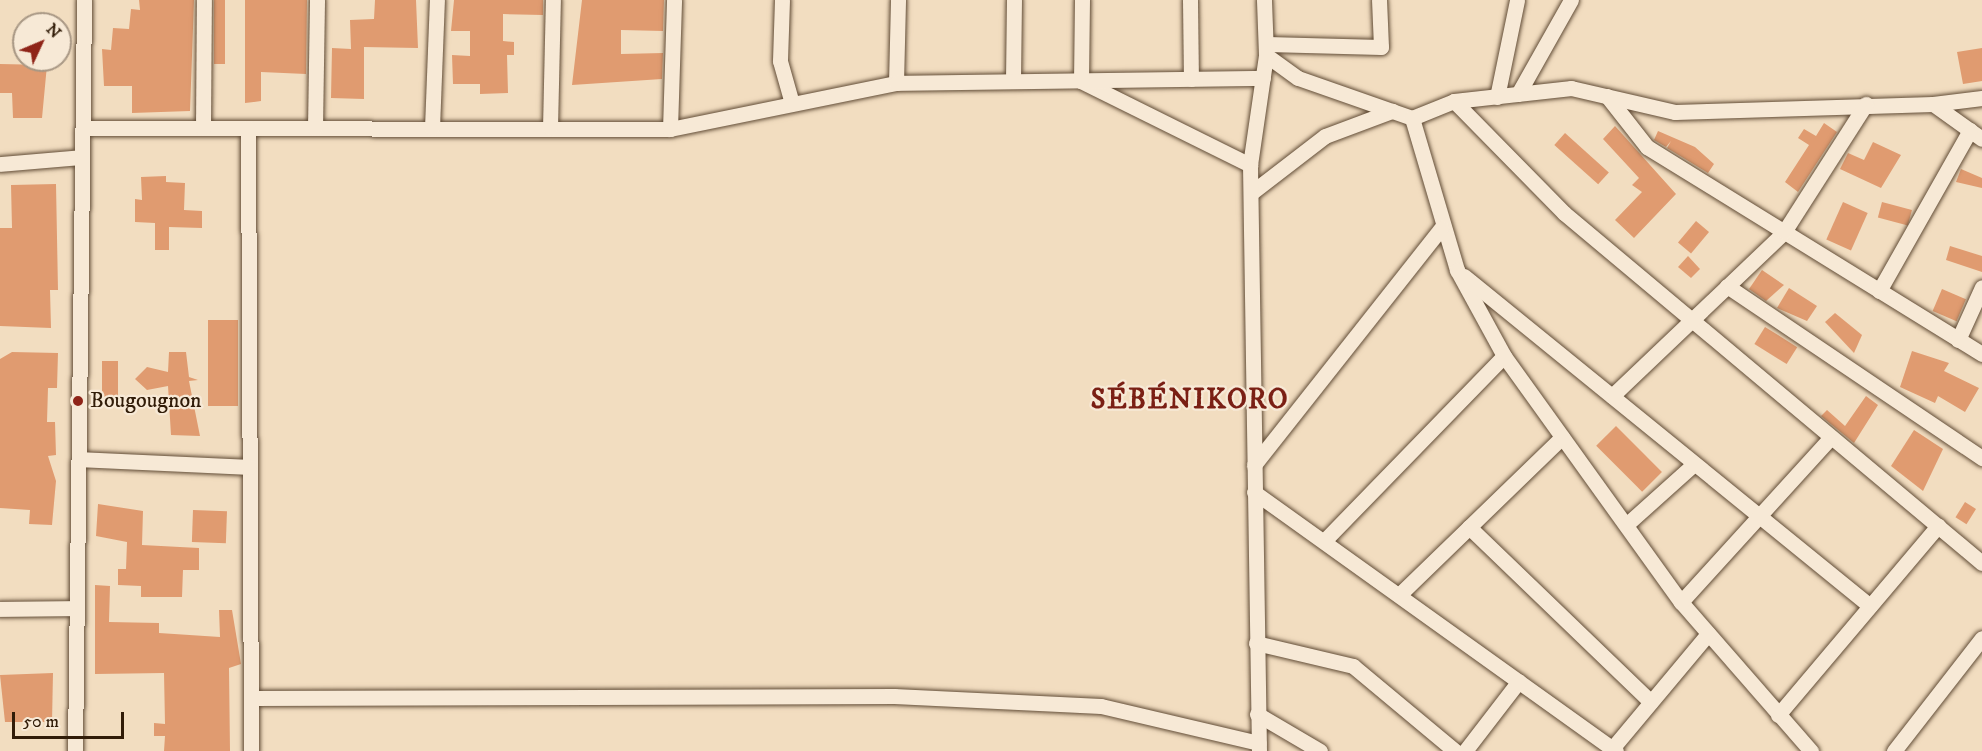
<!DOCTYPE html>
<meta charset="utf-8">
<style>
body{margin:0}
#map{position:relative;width:1982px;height:751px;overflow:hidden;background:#f2ddc0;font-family:"IM FELL DW Pica",serif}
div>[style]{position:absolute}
.building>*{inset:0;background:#e09b70;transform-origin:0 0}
.roads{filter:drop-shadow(0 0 2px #614c36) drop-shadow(0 0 2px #614c36)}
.minor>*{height:15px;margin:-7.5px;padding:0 7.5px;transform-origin:7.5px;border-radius:7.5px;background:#f7e9d6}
.dots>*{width:16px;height:16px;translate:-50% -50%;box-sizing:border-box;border:3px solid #f7e9d6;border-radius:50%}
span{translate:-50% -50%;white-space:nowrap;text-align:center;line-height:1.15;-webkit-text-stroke:4.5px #f7e9d6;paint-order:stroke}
.poi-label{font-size:22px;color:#311c08}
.left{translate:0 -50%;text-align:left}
.district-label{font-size:28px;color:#7a1f14;font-weight:700;letter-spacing:1.5px}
.north{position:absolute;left:12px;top:12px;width:60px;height:60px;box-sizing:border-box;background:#f7e9d6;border:2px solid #a89784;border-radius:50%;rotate:46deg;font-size:16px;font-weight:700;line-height:24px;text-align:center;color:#311c08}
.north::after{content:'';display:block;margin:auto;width:21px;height:27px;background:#8f2418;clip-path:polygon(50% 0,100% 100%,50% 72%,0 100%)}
.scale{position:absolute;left:12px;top:712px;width:112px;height:27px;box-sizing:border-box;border:3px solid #311c08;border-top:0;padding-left:8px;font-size:18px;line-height:21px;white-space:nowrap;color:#311c08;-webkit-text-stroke:4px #f7e9d6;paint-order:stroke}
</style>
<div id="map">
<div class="building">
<i style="clip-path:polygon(139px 0,194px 0,190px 111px,132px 113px,132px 86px,104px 86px,102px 49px,111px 50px,113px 28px,129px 29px,131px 9px,140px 10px)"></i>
<i style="left:214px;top:0;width:11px;height:64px"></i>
<i style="clip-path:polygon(245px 0,307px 0,306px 74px,261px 72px,261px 101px,245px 103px)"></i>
<i style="clip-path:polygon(375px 0,416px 0,418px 48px,364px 47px,364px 99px,331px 98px,332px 48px,351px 49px,350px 20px,374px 19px)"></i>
<i style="clip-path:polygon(454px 0,543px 0,543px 15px,503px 14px,503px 41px,514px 42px,514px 55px,507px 55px,508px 93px,480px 94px,480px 84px,453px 84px,452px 55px,470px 56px,470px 31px,451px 31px)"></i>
<i style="clip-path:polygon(582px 0,664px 0,663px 31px,621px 30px,621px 54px,663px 53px,662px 79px,572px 85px)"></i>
<i style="clip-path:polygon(1982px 48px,1982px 81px,1963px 84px,1957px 52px)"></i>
<i style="clip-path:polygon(0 64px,47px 65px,42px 118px,13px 118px,12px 93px,0 93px)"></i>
<i style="clip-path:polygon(1824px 123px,1837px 132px,1798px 192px,1785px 182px,1809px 145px,1798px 138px,1804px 129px,1816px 136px)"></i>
<i style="clip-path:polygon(1615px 126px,1676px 194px,1634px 238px,1615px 220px,1642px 192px,1632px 185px,1639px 178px,1603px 139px)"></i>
<i style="clip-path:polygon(1658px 131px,1695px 147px,1714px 164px,1708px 173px,1667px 148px,1671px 141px,1666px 147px,1654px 140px)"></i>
<i style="left:1565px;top:133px;width:59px;height:16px;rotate:42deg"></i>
<i style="clip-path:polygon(1873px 142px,1901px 155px,1881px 188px,1840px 169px,1848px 153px,1864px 160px)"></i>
<i style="clip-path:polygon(1961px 169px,1982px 178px,1982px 188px,1956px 182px)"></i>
<i style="clip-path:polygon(166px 176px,166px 182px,185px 183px,184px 210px,202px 211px,202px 228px,169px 227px,169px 250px,155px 250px,155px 223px,135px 222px,135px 199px,142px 200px,141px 177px)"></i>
<i style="clip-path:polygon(56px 184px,58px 290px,50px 290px,51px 328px,0 326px,0 228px,12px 228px,11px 185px)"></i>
<i style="left:1843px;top:202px;width:27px;height:41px;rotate:24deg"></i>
<i style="left:1882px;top:202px;width:31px;height:16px;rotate:15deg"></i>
<i style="left:1696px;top:221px;width:17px;height:28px;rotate:40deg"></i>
<i style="clip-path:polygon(1950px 246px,1982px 256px,1982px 272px,1946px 260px)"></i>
<i style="clip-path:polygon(1688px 256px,1700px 269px,1691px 278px,1678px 267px)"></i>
<i style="clip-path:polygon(1762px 270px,1784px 285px,1766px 301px,1749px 289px)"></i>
<i style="clip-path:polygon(1789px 288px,1817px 306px,1807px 321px,1777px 308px)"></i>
<i style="left:1942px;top:289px;width:26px;height:24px;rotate:23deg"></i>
<i style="clip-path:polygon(1835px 313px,1862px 335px,1854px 353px,1825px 322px)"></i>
<i style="left:208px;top:320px;width:30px;height:86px"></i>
<i style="left:1765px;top:327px;width:38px;height:20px;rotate:32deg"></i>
<i style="clip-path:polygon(1912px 351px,1949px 363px,1944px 371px,1979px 388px,1965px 412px,1938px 396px,1935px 403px,1900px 387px)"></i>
<i style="clip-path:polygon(12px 352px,58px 353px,57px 388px,48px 388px,47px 422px,55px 422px,56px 455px,48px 456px,56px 481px,52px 525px,29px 524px,30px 510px,0 508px,0 359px)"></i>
<i style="clip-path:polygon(169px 352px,186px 352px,189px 377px,198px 380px,189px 381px,200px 436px,171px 435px,168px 386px,147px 390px,135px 379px,147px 367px,168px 372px)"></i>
<i style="left:102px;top:361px;width:16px;height:37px"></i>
<i style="clip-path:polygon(1866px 396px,1878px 405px,1854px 443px,1821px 416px,1827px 410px,1845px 426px)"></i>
<i style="left:1616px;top:426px;width:65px;height:28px;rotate:45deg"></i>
<i style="clip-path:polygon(1914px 430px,1943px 449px,1923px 491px,1891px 466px)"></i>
<i style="left:1965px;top:502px;width:13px;height:18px;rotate:32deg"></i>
<i style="clip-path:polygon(98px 504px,143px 511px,142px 545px,199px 548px,199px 570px,183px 570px,182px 597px,141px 597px,141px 586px,118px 585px,118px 569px,126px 569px,127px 542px,96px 536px)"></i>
<i style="left:193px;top:510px;width:34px;height:32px;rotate:2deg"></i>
<i style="clip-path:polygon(95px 585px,110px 586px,109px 622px,159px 623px,159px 633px,220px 637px,219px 610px,232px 610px,241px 664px,229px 668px,230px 751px,164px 751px,165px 736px,154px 736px,154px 723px,165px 724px,164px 673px,95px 674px)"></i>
<i style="clip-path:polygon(53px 673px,52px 722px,5px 722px,0 675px)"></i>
</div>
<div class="roads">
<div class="minor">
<i style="left:782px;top:0;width:61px;rotate:91.9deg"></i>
<i style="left:780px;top:61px;width:41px;rotate:74.2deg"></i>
<i style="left:1082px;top:0;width:81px;rotate:90.7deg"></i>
<i style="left:1081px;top:81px;width:189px;rotate:26.4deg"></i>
<i style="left:1190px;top:0;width:79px;rotate:89.3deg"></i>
<i style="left:1267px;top:44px;width:114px;rotate:1.5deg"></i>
<i style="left:1381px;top:47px;width:47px;rotate:-92.4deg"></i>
<i style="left:1266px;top:55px;width:39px;rotate:36deg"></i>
<i style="left:1298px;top:78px;width:121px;rotate:19.3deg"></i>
<i style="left:1412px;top:118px;width:159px;rotate:73.5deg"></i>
<i style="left:1457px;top:270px;width:98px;rotate:61.3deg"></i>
<i style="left:1504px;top:356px;width:303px;rotate:54.3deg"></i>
<i style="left:1681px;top:602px;width:198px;rotate:48.9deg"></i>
<i style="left:1013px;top:81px;width:81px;rotate:-89.3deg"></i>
<i style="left:896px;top:83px;width:83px;rotate:-88.6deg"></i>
<i style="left:1518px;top:94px;width:108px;rotate:-60.6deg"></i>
<i style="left:1607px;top:96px;width:65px;rotate:51.9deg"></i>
<i style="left:1647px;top:147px;width:394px;rotate:31.7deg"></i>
<i style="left:1497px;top:97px;width:99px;rotate:-78.3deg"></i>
<i style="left:1454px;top:101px;width:157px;rotate:45.5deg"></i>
<i style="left:1564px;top:213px;width:545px;rotate:39.94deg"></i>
<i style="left:1933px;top:104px;width:60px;rotate:35.5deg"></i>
<i style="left:1412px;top:118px;width:45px;rotate:-22deg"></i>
<i style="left:1454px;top:101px;width:118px;rotate:-6.3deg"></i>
<i style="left:1571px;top:88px;width:107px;rotate:13deg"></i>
<i style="left:1675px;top:112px;width:258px;rotate:-1.8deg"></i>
<i style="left:1933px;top:104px;width:49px;rotate:-7deg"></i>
<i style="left:83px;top:128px;width:587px;rotate:0.1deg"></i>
<i style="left:670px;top:129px;width:231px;rotate:-11.5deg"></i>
<i style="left:896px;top:83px;width:367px;rotate:-0.8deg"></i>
<i style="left:203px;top:128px;width:128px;rotate:-89.6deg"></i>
<i style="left:248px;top:128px;width:623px;rotate:89.72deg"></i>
<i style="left:315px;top:128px;width:128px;rotate:-89.1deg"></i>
<i style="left:432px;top:128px;width:128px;rotate:-87.8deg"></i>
<i style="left:550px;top:128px;width:128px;rotate:-88.7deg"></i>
<i style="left:670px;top:129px;width:129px;rotate:-88.2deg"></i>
<i style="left:0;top:164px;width:82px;rotate:-4.9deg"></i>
<i style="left:1251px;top:193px;width:93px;rotate:-37.6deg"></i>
<i style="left:1325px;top:136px;width:72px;rotate:-20.5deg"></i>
<i style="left:1464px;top:276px;width:523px;rotate:39.1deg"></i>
<i style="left:1727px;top:286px;width:308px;rotate:34deg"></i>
<i style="left:1879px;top:291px;width:185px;rotate:-60.5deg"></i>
<i style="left:1958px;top:340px;width:58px;rotate:-65.6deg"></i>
<i style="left:1612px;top:396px;width:238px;rotate:-43.6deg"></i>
<i style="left:1784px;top:232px;width:152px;rotate:-57.4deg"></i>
<i style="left:79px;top:459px;width:170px;rotate:2.7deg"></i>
<i style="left:1254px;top:465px;width:302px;rotate:-51.7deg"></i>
<i style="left:1254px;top:492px;width:445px;rotate:35.6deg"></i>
<i style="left:1626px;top:525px;width:91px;rotate:-41.9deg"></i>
<i style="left:1469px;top:527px;width:252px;rotate:43.9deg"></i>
<i style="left:1324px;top:541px;width:258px;rotate:-45.8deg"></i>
<i style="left:1399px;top:595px;width:227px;rotate:-44.1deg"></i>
<i style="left:1681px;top:602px;width:222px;rotate:-47.7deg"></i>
<i style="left:0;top:609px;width:77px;rotate:-0.7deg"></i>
<i style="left:1256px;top:643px;width:100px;rotate:13.3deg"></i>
<i style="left:1353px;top:666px;width:133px;rotate:39.8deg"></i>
<i style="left:252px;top:698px;width:642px;rotate:-0.18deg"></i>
<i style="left:894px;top:696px;width:207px;rotate:2.8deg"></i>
<i style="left:1101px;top:706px;width:162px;rotate:13.2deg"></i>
<i style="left:1257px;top:714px;width:73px;rotate:30.4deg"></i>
<i style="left:1778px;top:715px;width:248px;rotate:-49.8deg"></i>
<i style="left:75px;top:751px;width:751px;rotate:-89.31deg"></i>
<i style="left:1259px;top:751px;width:586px;rotate:-90.88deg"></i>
<i style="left:1250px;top:165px;width:111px;rotate:-81.7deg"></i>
<i style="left:1266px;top:55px;width:55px;rotate:-92.1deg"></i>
<i style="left:1465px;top:751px;width:88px;rotate:-52.4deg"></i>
<i style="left:1610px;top:751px;width:153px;rotate:-50.1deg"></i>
<i style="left:1894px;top:751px;width:143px;rotate:-52.1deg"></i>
</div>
</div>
<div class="dots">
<i style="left:78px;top:401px;background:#8f2418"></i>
</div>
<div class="poi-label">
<span class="left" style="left:90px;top:401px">Bougougnon</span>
</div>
<div class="district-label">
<span style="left:1190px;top:400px">SÉBÉNIKORO</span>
</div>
<div class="north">N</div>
<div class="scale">50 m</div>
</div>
